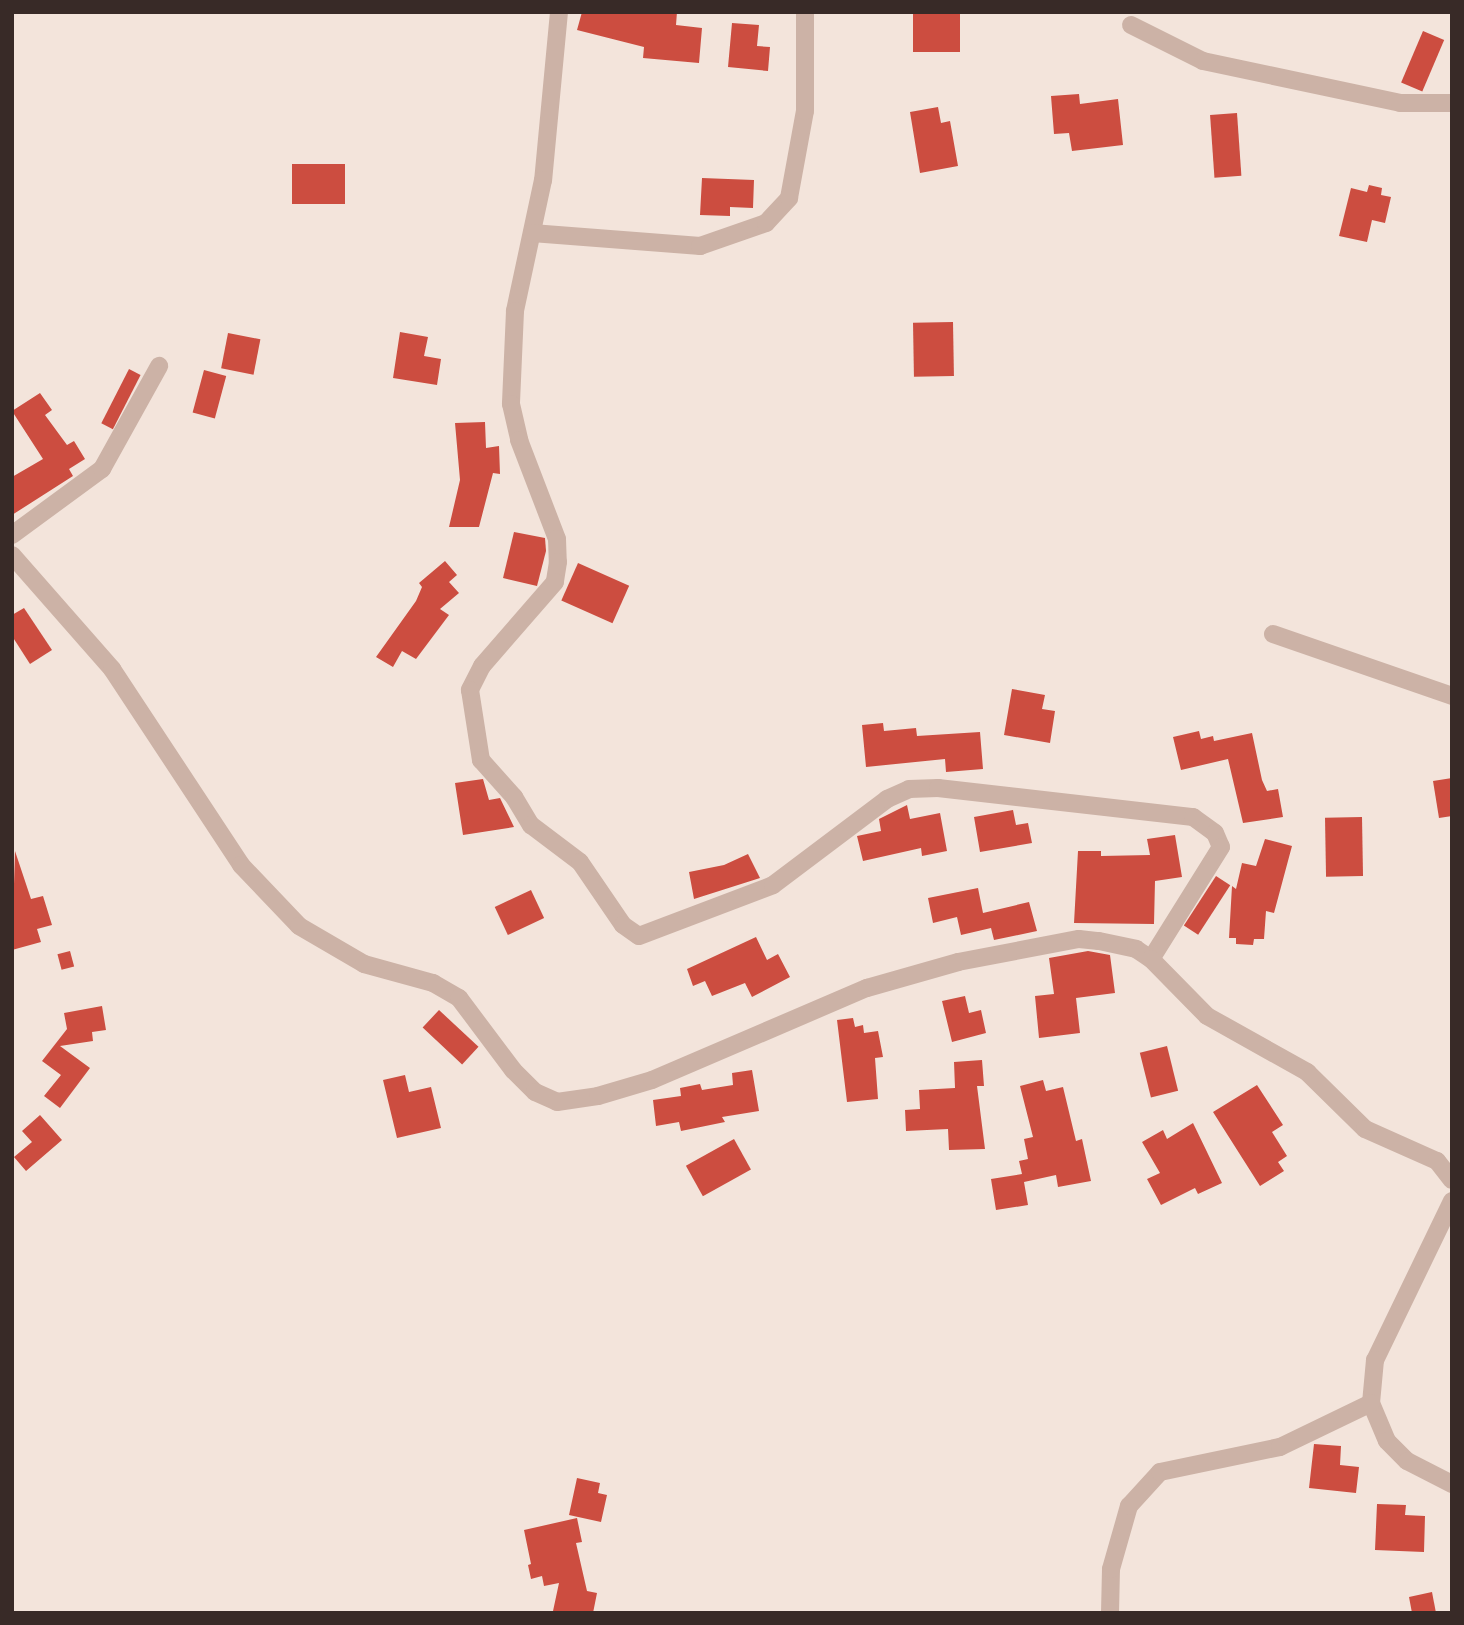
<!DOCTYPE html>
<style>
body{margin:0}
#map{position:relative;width:1464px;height:1625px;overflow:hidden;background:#f3e4db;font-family:"Golos Text",sans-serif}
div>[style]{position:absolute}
.building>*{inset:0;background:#cc4d40;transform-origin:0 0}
.street>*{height:18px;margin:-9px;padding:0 9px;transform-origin:9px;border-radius:9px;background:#ccb2a6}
span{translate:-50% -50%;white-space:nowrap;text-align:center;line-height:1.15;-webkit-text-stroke:7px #faefe7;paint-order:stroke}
.frame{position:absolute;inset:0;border:14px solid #382a27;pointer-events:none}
</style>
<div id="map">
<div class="building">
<i style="clip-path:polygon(582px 12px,677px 12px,676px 25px,702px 28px,699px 63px,643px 58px,644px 47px,577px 30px)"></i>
<i style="left:913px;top:12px;width:47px;height:40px"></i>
<i style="clip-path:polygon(732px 23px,759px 25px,757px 46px,770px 47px,768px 71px,728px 67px)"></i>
<i style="left:1423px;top:31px;width:23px;height:56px;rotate:23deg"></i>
<i style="clip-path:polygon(1079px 94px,1080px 104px,1118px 99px,1123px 145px,1072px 151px,1069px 133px,1054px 134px,1051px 96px)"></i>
<i style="clip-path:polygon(938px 107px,941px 123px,950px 121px,958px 166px,920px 173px,910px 112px)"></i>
<i style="left:1237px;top:113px;width:63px;height:27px;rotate:86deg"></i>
<i style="left:292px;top:164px;width:53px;height:40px"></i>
<i style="clip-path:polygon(702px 178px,754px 180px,753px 208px,730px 207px,730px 216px,700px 215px)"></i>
<i style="clip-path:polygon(1369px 185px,1382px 188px,1381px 195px,1391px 197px,1385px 223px,1372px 220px,1367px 242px,1339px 236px,1351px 188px,1367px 192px)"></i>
<i style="left:953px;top:322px;width:54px;height:40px;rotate:89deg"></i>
<i style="clip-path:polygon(400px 332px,428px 337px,424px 356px,441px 359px,437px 385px,393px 378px)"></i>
<i style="left:228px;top:333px;width:33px;height:36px;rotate:11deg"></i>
<i style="left:129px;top:369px;width:13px;height:61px;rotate:27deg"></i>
<i style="left:204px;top:370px;width:23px;height:44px;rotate:15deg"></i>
<i style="clip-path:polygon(40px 393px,52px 410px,45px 415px,67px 445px,74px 441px,85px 459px,69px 469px,73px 476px,12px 515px,12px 477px,43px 459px,12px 411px)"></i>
<i style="clip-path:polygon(485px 422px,486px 448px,499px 446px,500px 474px,493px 473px,479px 527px,449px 527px,460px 480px,455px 423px)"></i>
<i style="clip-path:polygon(514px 532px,545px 538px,546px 551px,537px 586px,503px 578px)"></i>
<i style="clip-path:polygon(445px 561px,457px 575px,449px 582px,459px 593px,440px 609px,449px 615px,416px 659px,402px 651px,393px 667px,376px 657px,416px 601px,422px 587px,419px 583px)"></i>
<i style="left:578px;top:563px;width:56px;height:41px;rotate:24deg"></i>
<i style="clip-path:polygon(24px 608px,52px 650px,30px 664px,12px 636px,12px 615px)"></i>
<i style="clip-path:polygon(1012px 689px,1045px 695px,1042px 709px,1055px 711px,1050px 743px,1004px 735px)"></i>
<i style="clip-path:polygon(883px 723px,884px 731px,916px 728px,917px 736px,980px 732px,983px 769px,946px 772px,945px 759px,866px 767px,862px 725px)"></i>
<i style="clip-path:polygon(1199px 731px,1201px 739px,1213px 736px,1214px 741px,1252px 733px,1262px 780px,1267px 791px,1278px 789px,1283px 817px,1243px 823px,1228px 759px,1181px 770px,1173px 737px)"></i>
<i style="clip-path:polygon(1452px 778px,1452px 816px,1439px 818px,1433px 781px)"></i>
<i style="clip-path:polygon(483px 779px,489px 800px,500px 798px,514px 827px,463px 835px,455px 783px)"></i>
<i style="clip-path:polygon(907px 805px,910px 819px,940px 813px,947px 851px,922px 856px,921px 848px,863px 861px,857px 836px,881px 831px,879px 819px)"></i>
<i style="clip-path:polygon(1013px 810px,1016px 825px,1028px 823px,1032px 843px,980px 852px,974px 817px)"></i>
<i style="left:1362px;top:817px;width:59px;height:37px;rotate:89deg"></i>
<i style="clip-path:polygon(1175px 835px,1182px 877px,1155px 881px,1154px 924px,1074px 923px,1078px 851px,1101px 851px,1101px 856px,1150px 855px,1147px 839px)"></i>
<i style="clip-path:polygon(1265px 839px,1292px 846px,1274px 913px,1266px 911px,1264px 939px,1254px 939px,1253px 945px,1236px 944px,1236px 938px,1229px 938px,1232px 886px,1236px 889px,1242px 863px,1256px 866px)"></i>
<i style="clip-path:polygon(15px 851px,31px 899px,43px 896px,52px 925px,37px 929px,41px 942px,12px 950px)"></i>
<i style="clip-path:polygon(748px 854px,760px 878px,694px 899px,689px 872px,724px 865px)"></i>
<i style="left:1216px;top:876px;width:17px;height:59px;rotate:33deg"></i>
<i style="clip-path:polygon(978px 888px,983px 913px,1029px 902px,1037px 931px,994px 940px,991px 928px,961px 935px,957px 917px,933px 923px,928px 898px)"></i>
<i style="left:531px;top:890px;width:31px;height:40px;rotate:65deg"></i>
<i style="clip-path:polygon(756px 937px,767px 960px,778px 954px,790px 977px,752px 997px,745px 983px,712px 996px,705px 981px,693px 986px,687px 969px)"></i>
<i style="left:70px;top:951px;width:16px;height:13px;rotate:75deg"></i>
<i style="clip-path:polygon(1088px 951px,1110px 955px,1115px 993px,1076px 998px,1080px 1033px,1039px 1038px,1035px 996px,1054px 994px,1049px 958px)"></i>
<i style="clip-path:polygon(965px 996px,969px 1013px,981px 1010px,986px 1033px,952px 1042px,942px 1001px)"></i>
<i style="clip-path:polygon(102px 1006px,106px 1030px,92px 1032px,93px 1041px,60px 1046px,90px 1068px,60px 1108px,44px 1096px,61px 1075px,42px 1061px,67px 1029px,64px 1013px)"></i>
<i style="left:439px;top:1010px;width:54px;height:24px;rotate:43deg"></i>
<i style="clip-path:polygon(853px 1018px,855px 1027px,863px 1025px,864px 1033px,878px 1031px,883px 1057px,875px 1058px,878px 1099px,847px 1102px,837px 1020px)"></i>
<i style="left:1167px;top:1046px;width:46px;height:28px;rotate:76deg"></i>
<i style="clip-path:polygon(982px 1060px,984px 1086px,977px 1086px,985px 1149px,949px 1150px,948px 1129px,906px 1131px,905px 1110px,920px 1109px,919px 1090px,955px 1088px,954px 1062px)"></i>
<i style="clip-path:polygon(752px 1070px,759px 1111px,722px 1117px,725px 1122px,681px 1131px,679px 1122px,656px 1126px,653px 1100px,681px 1096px,680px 1088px,700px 1084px,702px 1090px,733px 1085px,732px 1073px)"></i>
<i style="clip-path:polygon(405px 1075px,409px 1092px,431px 1087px,441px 1128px,397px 1138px,383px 1080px)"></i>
<i style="clip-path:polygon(1043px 1080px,1046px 1091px,1063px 1087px,1076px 1141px,1082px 1139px,1091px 1181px,1058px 1187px,1056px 1175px,1024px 1182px,1028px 1205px,996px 1210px,991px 1179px,1022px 1174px,1019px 1161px,1028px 1159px,1024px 1139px,1033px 1137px,1020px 1086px)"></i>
<i style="clip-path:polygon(1257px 1085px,1283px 1125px,1272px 1132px,1287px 1156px,1278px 1162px,1284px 1171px,1260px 1186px,1213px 1112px)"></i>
<i style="clip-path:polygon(40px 1115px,62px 1140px,26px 1171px,14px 1157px,32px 1142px,22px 1131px)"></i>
<i style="clip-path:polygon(1193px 1123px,1222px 1183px,1198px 1194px,1195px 1188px,1161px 1205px,1147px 1179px,1160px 1173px,1142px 1142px,1163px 1130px,1167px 1139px)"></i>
<i style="left:734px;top:1139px;width:35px;height:55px;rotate:61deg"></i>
<i style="clip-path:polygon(1314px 1444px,1341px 1446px,1340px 1465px,1359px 1467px,1356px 1493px,1309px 1488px)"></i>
<i style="clip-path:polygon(577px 1478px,600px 1483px,598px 1493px,607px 1495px,601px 1522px,569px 1515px)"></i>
<i style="clip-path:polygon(1377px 1504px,1406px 1505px,1405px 1515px,1425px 1516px,1424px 1552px,1375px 1550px)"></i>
<i style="clip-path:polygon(577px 1518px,582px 1542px,576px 1543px,587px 1591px,597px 1593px,593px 1613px,553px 1611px,559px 1583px,544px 1586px,542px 1576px,531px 1579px,528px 1565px,531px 1564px,524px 1530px)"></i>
<i style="clip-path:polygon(1432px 1592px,1436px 1613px,1412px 1613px,1409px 1597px)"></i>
</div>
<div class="street">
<i style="left:559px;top:12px;width:169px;rotate:95.4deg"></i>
<i style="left:543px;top:180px;width:134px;rotate:102.1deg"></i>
<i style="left:515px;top:311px;width:93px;rotate:92.5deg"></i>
<i style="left:511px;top:404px;width:37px;rotate:77deg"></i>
<i style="left:519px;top:440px;width:106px;rotate:69deg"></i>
<i style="left:557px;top:539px;width:23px;rotate:88deg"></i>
<i style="left:558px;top:562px;width:20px;rotate:99deg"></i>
<i style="left:555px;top:582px;width:111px;rotate:131deg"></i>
<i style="left:482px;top:666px;width:27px;rotate:117deg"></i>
<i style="left:470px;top:690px;width:71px;rotate:81.1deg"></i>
<i style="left:481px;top:760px;width:50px;rotate:48.3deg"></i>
<i style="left:514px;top:797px;width:33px;rotate:59deg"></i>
<i style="left:531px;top:825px;width:61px;rotate:37.1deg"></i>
<i style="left:580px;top:862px;width:76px;rotate:55.7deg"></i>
<i style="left:623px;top:925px;width:19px;rotate:35deg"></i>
<i style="left:639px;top:936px;width:143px;rotate:-20.8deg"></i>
<i style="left:773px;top:885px;width:143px;rotate:-37deg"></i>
<i style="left:887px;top:799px;width:24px;rotate:-24deg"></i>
<i style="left:909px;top:789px;width:29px;rotate:-2deg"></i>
<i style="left:938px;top:788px;width:257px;rotate:6.5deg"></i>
<i style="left:1193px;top:817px;width:27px;rotate:36deg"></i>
<i style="left:1215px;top:833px;width:15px;rotate:67deg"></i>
<i style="left:1221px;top:847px;width:132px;rotate:122deg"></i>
<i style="left:1131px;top:25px;width:80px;rotate:26.6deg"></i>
<i style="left:1203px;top:61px;width:201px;rotate:12deg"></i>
<i style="left:1400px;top:103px;width:52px"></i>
<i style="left:532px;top:233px;width:169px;rotate:4.4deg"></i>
<i style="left:700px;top:246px;width:70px;rotate:-19.2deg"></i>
<i style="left:766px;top:223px;width:34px;rotate:-47deg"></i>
<i style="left:789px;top:198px;width:88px;rotate:-79.6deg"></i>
<i style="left:805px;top:111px;width:99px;rotate:-90deg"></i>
<i style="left:12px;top:535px;width:112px;rotate:-36.3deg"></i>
<i style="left:102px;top:469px;width:118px;rotate:-61deg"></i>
<i style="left:12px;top:555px;width:152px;rotate:48.7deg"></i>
<i style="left:112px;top:669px;width:235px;rotate:56.6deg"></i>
<i style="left:241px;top:865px;width:84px;rotate:46.4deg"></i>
<i style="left:299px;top:926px;width:75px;rotate:30.3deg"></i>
<i style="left:364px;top:964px;width:72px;rotate:15.4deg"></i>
<i style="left:433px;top:983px;width:30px;rotate:30deg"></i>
<i style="left:459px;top:998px;width:90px;rotate:53.1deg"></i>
<i style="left:513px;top:1070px;width:31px;rotate:45deg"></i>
<i style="left:535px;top:1092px;width:24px;rotate:24deg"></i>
<i style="left:557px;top:1102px;width:41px;rotate:-8.3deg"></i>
<i style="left:598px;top:1096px;width:56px;rotate:-16.5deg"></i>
<i style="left:652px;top:1080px;width:234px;rotate:-23.2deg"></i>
<i style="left:867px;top:988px;width:95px;rotate:-15.9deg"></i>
<i style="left:958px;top:962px;width:123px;rotate:-10.8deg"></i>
<i style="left:1079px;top:939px;width:20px;rotate:6deg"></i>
<i style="left:1099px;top:941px;width:38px;rotate:12deg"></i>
<i style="left:1136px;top:949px;width:18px;rotate:34deg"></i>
<i style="left:1151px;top:959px;width:80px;rotate:45.5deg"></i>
<i style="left:1207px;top:1016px;width:115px;rotate:29.2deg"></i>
<i style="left:1307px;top:1072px;width:81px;rotate:44.5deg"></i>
<i style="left:1365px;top:1129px;width:79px;rotate:24deg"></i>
<i style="left:1437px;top:1161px;width:24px;rotate:52deg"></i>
<i style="left:1273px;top:634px;width:189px;rotate:19.1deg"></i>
<i style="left:1452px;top:1201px;width:177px;rotate:115.8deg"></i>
<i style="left:1375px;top:1360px;width:43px;rotate:95.3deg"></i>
<i style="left:1371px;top:1403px;width:41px;rotate:67.2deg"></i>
<i style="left:1387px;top:1441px;width:28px;rotate:45deg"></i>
<i style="left:1407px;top:1461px;width:51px;rotate:27.1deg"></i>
<i style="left:1110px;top:1613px;width:44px;rotate:-88.7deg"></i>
<i style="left:1111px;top:1569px;width:66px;rotate:-74.1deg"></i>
<i style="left:1129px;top:1506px;width:46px;rotate:-47.6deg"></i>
<i style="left:1160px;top:1472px;width:123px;rotate:-11.8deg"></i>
<i style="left:1280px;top:1447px;width:101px;rotate:-25.8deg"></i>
</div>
<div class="frame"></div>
</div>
